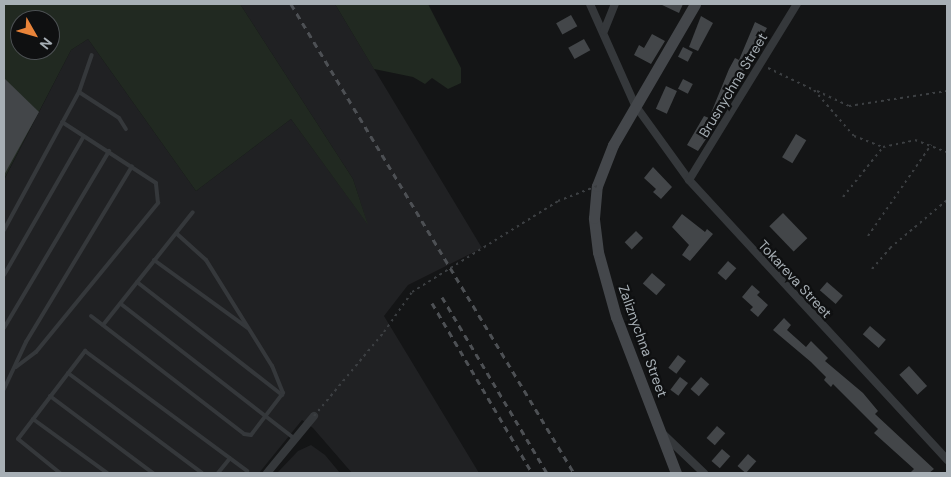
<!DOCTYPE html>
<style>
body{margin:0}
#map{position:relative;width:951px;height:477px;overflow:hidden;background:#141516;font-family:"DM Sans",sans-serif}
div>[style]{position:absolute}
.built>*{inset:0;background:#202123}
.green>*{inset:0;background:#212921}
.building>*{inset:0;background:#434649;transform-origin:0 0}
.path>*{height:2px;margin-top:-1px;transform-origin:0;background:repeating-linear-gradient(90deg,#3c3f42 0 2.5px,transparent 0 6.5px)}
.lane>*{height:4px;margin:-2px;padding:0 2px;transform-origin:2px;border-radius:2px;background:#35383b}
.street>*{height:8px;margin:-4px;padding:0 4px;transform-origin:4px;border-radius:4px;background:#35383b}
.secondary>*{height:11px;margin:-5.5px;padding:0 5.5px;transform-origin:5.5px;border-radius:5.5px;background:#44474b}
.rail>*{height:3px;margin-top:-1.5px;transform-origin:0;background:repeating-linear-gradient(90deg,#4d5054 0 6px,transparent 0 11px)}
.path-bridge>*{height:2px;margin-top:-1px;transform-origin:0;background:repeating-linear-gradient(90deg,#3c3f42 0 2.5px,transparent 0 6.5px)}
span{translate:-50% -50%;white-space:nowrap;text-align:center;line-height:1.15;-webkit-text-stroke:4.5px #0f1011;paint-order:stroke}
.street-label{font-size:14px;color:#a7afb5}
.frame{position:absolute;inset:0;border:5px solid #a7afb5;pointer-events:none}
.north{position:absolute;left:10px;top:10px;width:50px;height:50px;box-sizing:border-box;background:#0f1011;border:1px solid #4c5053;border-radius:50%;rotate:128deg;font-size:14px;font-weight:700;line-height:20px;text-align:center;color:#a7afb5}
.north::after{content:'';display:block;margin:auto;width:18px;height:22px;background:#e9843a;clip-path:polygon(50% 0,100% 100%,50% 72%,0 100%)}
</style>
<div id="map">
<div class="built">
<i style="clip-path:polygon(240px 4px,335px 4px,482px 248px,408px 285px,384px 316px,479px 473px,352px 473px,313px 428px,302px 420px,259px 473px,4px 473px,4px 180px,71px 50px,88px 39px,196px 191px,291px 119px,367px 223px,353px 179px)"></i>
<i style="clip-path:polygon(311px 445px,325px 455px,340px 473px,277px 473px,298px 451px)"></i>
</div>
<div class="green">
<i style="clip-path:polygon(evenodd,4px 4px,240px 4px,353px 179px,368px 225px,291px 119px,196px 191px,88px 39px,71px 50px,4px 179px,4px 4px,20px 20px,50px 20px,50px 50px,20px 50px,20px 20px)"></i>
<i style="clip-path:polygon(335px 4px,428px 4px,461px 68px,461px 83px,448px 89px,432px 78px,425px 84px,413px 77px,374px 69px)"></i>
</div>
<div class="building">
<i style="clip-path:polygon(660px 4px,683px 4px,679px 13px)"></i>
<i style="left:571px;top:15px;width:13px;height:17px;rotate:61deg"></i>
<i style="clip-path:polygon(701px 16px,713px 23px,698px 51px,689px 47px)"></i>
<i style="clip-path:polygon(755px 22px,767px 28px,756px 48px,759px 50px,753px 61px,749px 59px,725px 111px,698px 151px,687px 145px,704px 116px,709px 118px,729px 69px,735px 58px,739px 60px)"></i>
<i style="clip-path:polygon(652px 34px,665px 41px,651px 64px,634px 55px,639px 45px,644px 48px)"></i>
<i style="left:584px;top:39px;width:13px;height:18px;rotate:61deg"></i>
<i style="left:683px;top:47px;width:11px;height:11px;rotate:27deg"></i>
<i style="clip-path:polygon(4px 78px,39px 112px,4px 175px)"></i>
<i style="left:683px;top:79px;width:11px;height:11px;rotate:27deg"></i>
<i style="left:666px;top:86px;width:12px;height:25px;rotate:24deg"></i>
<i style="left:796px;top:134px;width:12px;height:27px;rotate:31deg"></i>
<i style="clip-path:polygon(653px 167px,672px 187px,661px 199px,653px 192px,656px 189px,644px 178px)"></i>
<i style="left:783px;top:213px;width:35px;height:19px;rotate:46deg"></i>
<i style="clip-path:polygon(682px 214px,705px 232px,707px 229px,713px 234px,690px 261px,682px 255px,689px 245px,672px 227px)"></i>
<i style="left:636px;top:231px;width:10px;height:16px;rotate:45deg"></i>
<i style="left:728px;top:261px;width:11px;height:16px;rotate:41deg"></i>
<i style="left:652px;top:273px;width:18px;height:14px;rotate:41deg"></i>
<i style="left:827px;top:282px;width:21px;height:11px;rotate:41deg"></i>
<i style="clip-path:polygon(752px 285px,760px 292px,757px 295px,768px 305px,758px 317px,750px 310px,753px 307px,742px 297px)"></i>
<i style="left:809px;top:289px;width:12px;height:8px;rotate:48deg"></i>
<i style="clip-path:polygon(784px 318px,791px 325px,787px 330px,806px 347px,811px 341px,828px 358px,825px 361px,863px 393px,878px 411px,875px 414px,934px 469px,929px 473px,910px 473px,914px 469px,874px 433px,878px 429px,833px 384px,831px 387px,824px 380px,826px 377px,811px 362px,773px 330px)"></i>
<i style="left:870px;top:326px;width:21px;height:11px;rotate:41deg"></i>
<i style="left:678px;top:355px;width:10px;height:16px;rotate:37deg"></i>
<i style="left:909px;top:366px;width:27px;height:13px;rotate:48deg"></i>
<i style="left:680px;top:377px;width:10px;height:16px;rotate:37deg"></i>
<i style="left:701px;top:377px;width:11px;height:16px;rotate:41deg"></i>
<i style="left:717px;top:426px;width:11px;height:16px;rotate:41deg"></i>
<i style="left:722px;top:449px;width:11px;height:16px;rotate:41deg"></i>
<i style="left:748px;top:454px;width:11px;height:16px;rotate:41deg"></i>
</div>
<div class="path">
<i style="left:768px;top:68px;width:51px;rotate:25.6deg"></i>
<i style="left:814px;top:90px;width:61px;rotate:49deg"></i>
<i style="left:854px;top:136px;width:31px;rotate:21deg"></i>
<i style="left:883px;top:147px;width:33px;rotate:-12deg"></i>
<i style="left:915px;top:140px;width:34px;rotate:21deg"></i>
<i style="left:817px;top:91px;width:35px;rotate:25deg"></i>
<i style="left:849px;top:106px;width:99px;rotate:-8.7deg"></i>
<i style="left:843px;top:197px;width:64px;rotate:-51.3deg"></i>
<i style="left:868px;top:236px;width:111px;rotate:-55.3deg"></i>
<i style="left:872px;top:269px;width:28px;rotate:-49deg"></i>
<i style="left:890px;top:248px;width:75px;rotate:-40.1deg"></i>
</div>
<div class="lane">
<i style="left:79px;top:92px;width:48px;rotate:33deg"></i>
<i style="left:119px;top:118px;width:13px;rotate:58deg"></i>
<i style="left:4px;top:230px;width:157px;rotate:-61.5deg"></i>
<i style="left:79px;top:92px;width:39px;rotate:-71deg"></i>
<i style="left:154px;top:260px;width:116px;rotate:35.9deg"></i>
<i style="left:4px;top:275px;width:160px;rotate:-60.1deg"></i>
<i style="left:137px;top:282px;width:184px;rotate:37.9deg"></i>
<i style="left:121px;top:304px;width:219px;rotate:37.8deg"></i>
<i style="left:91px;top:316px;width:193px;rotate:37.6deg"></i>
<i style="left:244px;top:434px;width:7px;rotate:8deg"></i>
<i style="left:251px;top:435px;width:53px;rotate:-52.7deg"></i>
<i style="left:283px;top:393px;width:29px;rotate:-112deg"></i>
<i style="left:272px;top:366px;width:125px;rotate:-121.9deg"></i>
<i style="left:206px;top:260px;width:40px;rotate:-138deg"></i>
<i style="left:103px;top:325px;width:144px;rotate:-51.5deg"></i>
<i style="left:4px;top:328px;width:206px;rotate:-59.3deg"></i>
<i style="left:16px;top:367px;width:25px;rotate:-37deg"></i>
<i style="left:36px;top:352px;width:193px;rotate:-50.7deg"></i>
<i style="left:158px;top:203px;width:20px;rotate:-96deg"></i>
<i style="left:156px;top:183px;width:112px;rotate:-147deg"></i>
<i style="left:68px;top:373px;width:167px;rotate:36.7deg"></i>
<i style="left:4px;top:389px;width:52px;rotate:-64.9deg"></i>
<i style="left:26px;top:342px;width:205px;rotate:-58.9deg"></i>
<i style="left:50px;top:396px;width:129px;rotate:36.8deg"></i>
<i style="left:33px;top:419px;width:92px;rotate:36.1deg"></i>
<i style="left:60px;top:473px;width:54px;rotate:-141deg"></i>
<i style="left:18px;top:439px;width:111px;rotate:-52.7deg"></i>
<i style="left:85px;top:351px;width:202px;rotate:36.5deg"></i>
<i style="left:218px;top:473px;width:19px;rotate:-51deg"></i>
</div>
<div class="street">
<i style="left:590px;top:4px;width:111px;rotate:66deg"></i>
<i style="left:635px;top:105px;width:92px;rotate:54.2deg"></i>
<i style="left:689px;top:180px;width:381px;rotate:47.3deg"></i>
<i style="left:604px;top:31px;width:29px;rotate:-68deg"></i>
<i style="left:689px;top:180px;width:206px;rotate:-58.5deg"></i>
<i style="left:663px;top:434px;width:57px;rotate:43.6deg"></i>
<i style="left:267px;top:473px;width:74px;rotate:-50.5deg"></i>
</div>
<div class="secondary">
<i style="left:676px;top:473px;width:167px;rotate:-111deg"></i>
<i style="left:616px;top:317px;width:67px;rotate:-105.5deg"></i>
<i style="left:598px;top:252px;width:34px;rotate:-97deg"></i>
<i style="left:594px;top:218px;width:32px;rotate:-85deg"></i>
<i style="left:597px;top:186px;width:44px;rotate:-68.7deg"></i>
<i style="left:613px;top:145px;width:163px;rotate:-59.8deg"></i>
</div>
<div class="rail">
<i style="left:291px;top:4px;width:548px;rotate:58.89deg"></i>
<i style="left:442px;top:297px;width:205px;rotate:59.2deg"></i>
<i style="left:432px;top:303px;width:197px;rotate:59.5deg"></i>
</div>
<div class="path-bridge">
<i style="left:314px;top:416px;width:109px;rotate:-50.2deg"></i>
<i style="left:384px;top:332px;width:49px;rotate:-55deg"></i>
<i style="left:412px;top:292px;width:172px;rotate:-31.9deg"></i>
<i style="left:558px;top:201px;width:42px;rotate:-21deg"></i>
</div>
<div class="street-label">
<span style="left:733px;top:85px;rotate:-59deg">Brusnychna Street</span>
<span style="left:795px;top:279px;rotate:47deg">Tokareva Street</span>
<span style="left:643px;top:341px;rotate:70deg">Zaliznychna Street</span>
</div>
<div class="frame"></div>
<div class="north">N</div>
</div>
